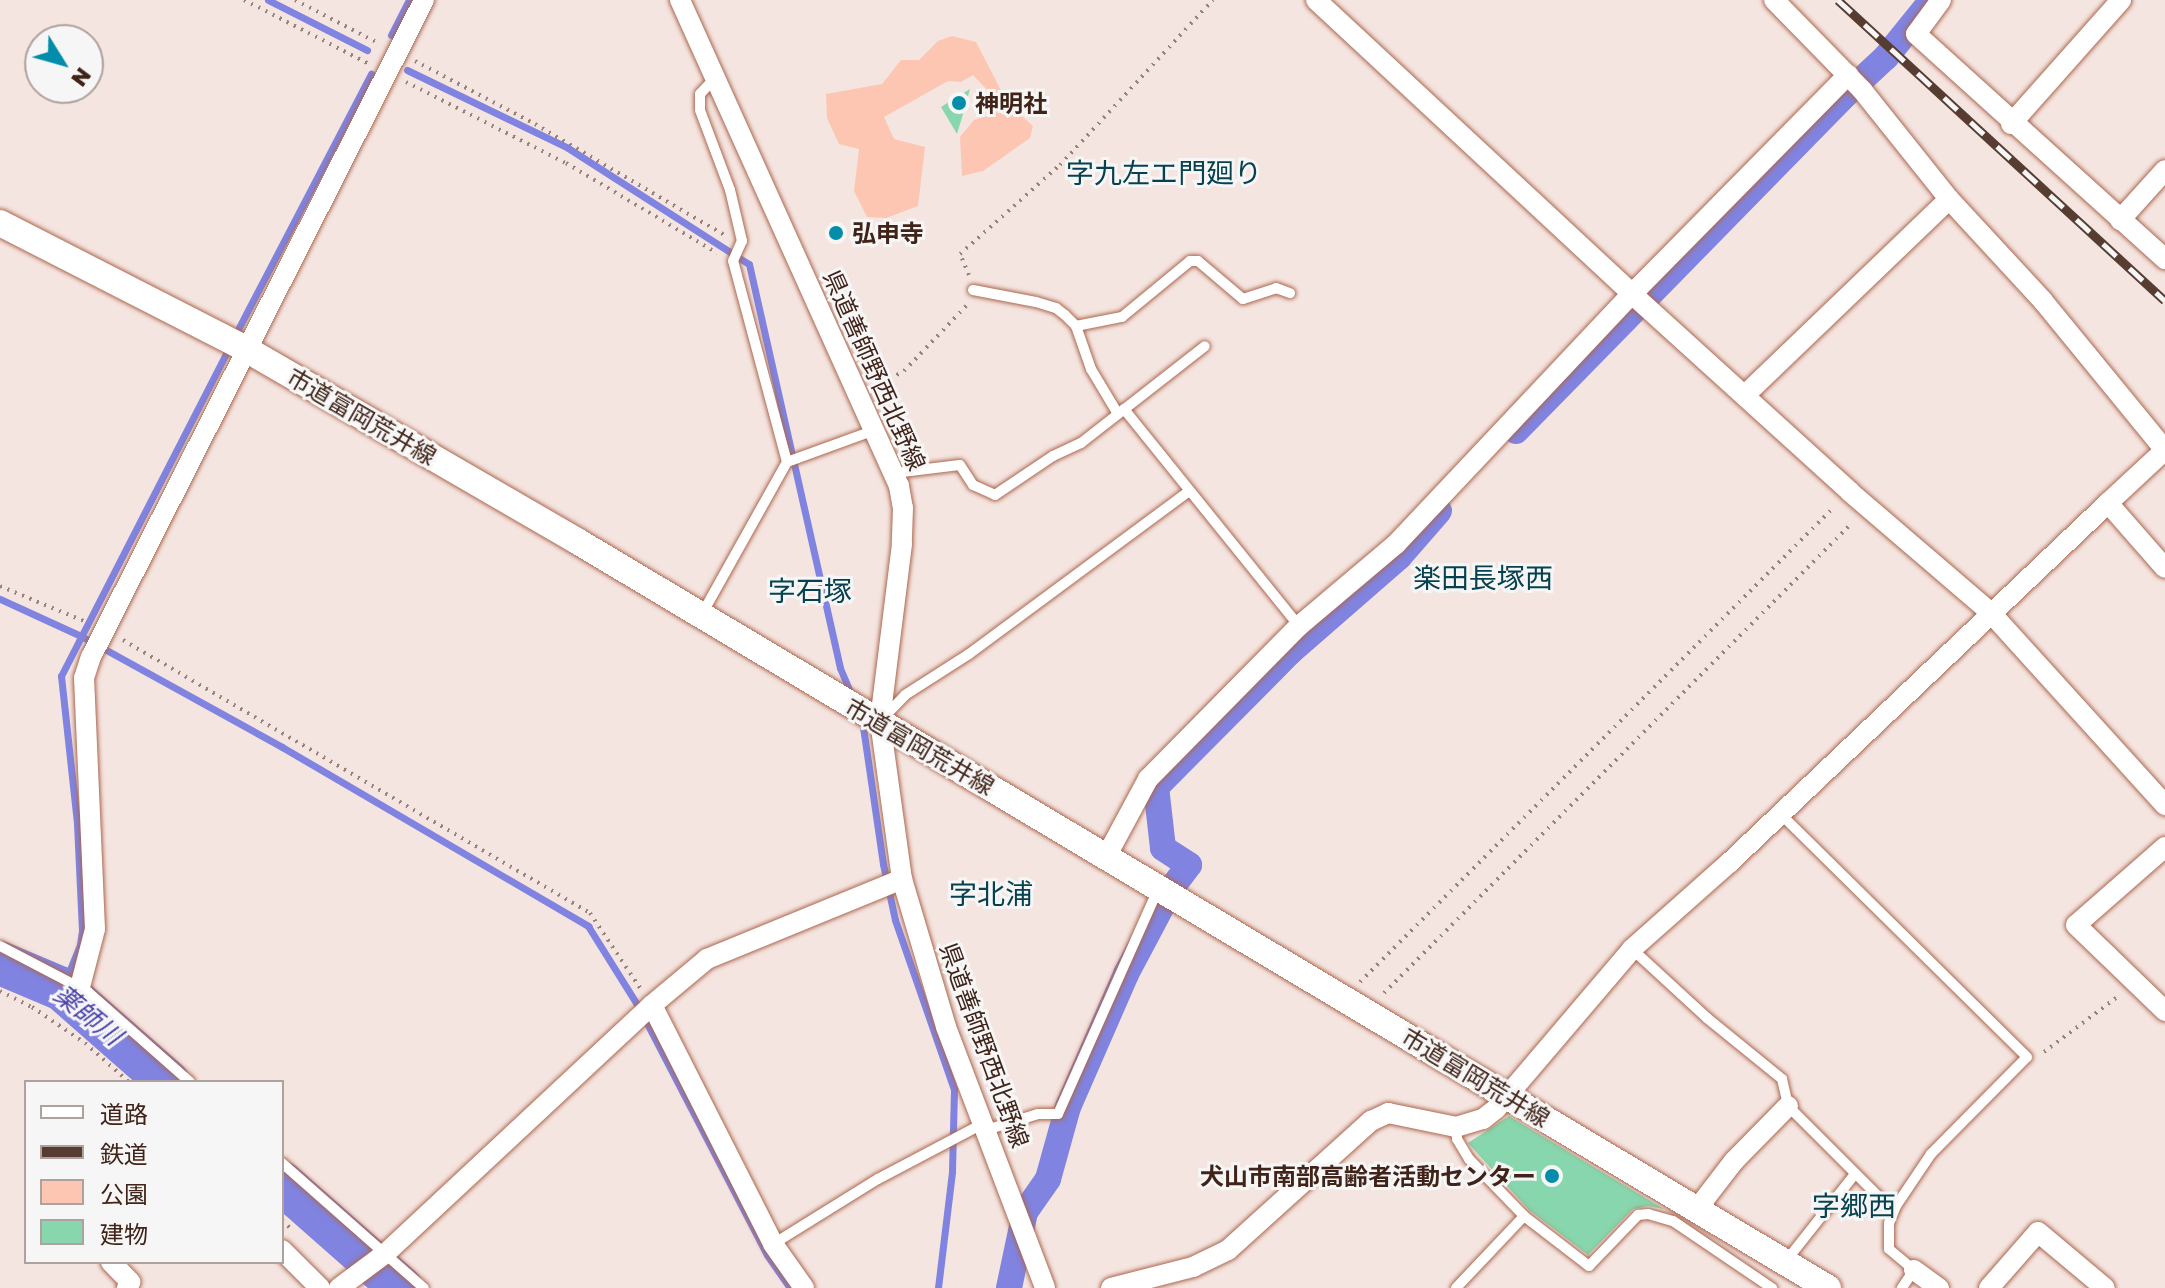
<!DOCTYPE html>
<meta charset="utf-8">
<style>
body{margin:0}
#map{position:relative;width:2165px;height:1288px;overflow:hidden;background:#f5e5e0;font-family:"Golos Text","Noto Sans JP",sans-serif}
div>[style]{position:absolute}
.green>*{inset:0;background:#fdc6b2}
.stream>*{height:7px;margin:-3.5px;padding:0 3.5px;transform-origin:3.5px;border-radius:3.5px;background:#8083df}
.canal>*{height:26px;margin:-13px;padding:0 13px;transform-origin:13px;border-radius:13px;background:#8083df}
.river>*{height:44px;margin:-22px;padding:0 22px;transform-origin:22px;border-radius:22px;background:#8083df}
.building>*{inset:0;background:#88d6ad}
.path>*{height:4px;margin-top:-2px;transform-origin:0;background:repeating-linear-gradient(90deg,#99827a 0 2px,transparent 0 8px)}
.roads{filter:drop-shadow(0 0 2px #ac674f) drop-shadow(0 0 2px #ac674f)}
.service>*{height:10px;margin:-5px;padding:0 5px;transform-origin:5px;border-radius:5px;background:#fff}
.minor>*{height:20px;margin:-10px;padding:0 10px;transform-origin:10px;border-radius:10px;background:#fff}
.tertiary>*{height:26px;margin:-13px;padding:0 13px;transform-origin:13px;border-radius:13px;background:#fff}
.rail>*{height:9px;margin-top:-4.5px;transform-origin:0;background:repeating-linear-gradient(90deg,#f6f6f6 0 18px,#573c32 0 36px);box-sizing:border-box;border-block:2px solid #573c32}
.dots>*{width:22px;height:22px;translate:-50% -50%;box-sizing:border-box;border:4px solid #f6f6f6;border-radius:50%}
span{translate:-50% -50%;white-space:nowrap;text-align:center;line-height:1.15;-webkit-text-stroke:6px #f6f6f6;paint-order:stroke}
.poi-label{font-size:24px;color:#412419;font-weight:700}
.left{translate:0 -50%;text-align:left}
.right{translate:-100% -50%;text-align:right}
.street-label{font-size:24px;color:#412419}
.water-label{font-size:26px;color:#463ea9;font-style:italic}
.quarter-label{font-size:28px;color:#07414f}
.legend{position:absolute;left:24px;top:1080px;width:260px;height:184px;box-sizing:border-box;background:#f6f6f6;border:2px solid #aea29e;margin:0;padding:10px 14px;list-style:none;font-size:24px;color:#412419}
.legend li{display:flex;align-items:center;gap:16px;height:40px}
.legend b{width:40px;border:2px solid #aea29e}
.north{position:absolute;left:24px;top:24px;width:80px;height:80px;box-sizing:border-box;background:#f6f6f6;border:2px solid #aea29e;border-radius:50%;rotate:127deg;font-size:22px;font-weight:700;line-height:32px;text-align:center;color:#412419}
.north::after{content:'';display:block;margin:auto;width:28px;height:36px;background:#038dab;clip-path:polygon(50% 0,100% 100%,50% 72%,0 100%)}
</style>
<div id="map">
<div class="green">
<i style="clip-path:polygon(952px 36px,976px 42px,1008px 104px,1033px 126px,1030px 138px,983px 171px,962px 176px,960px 137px,974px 120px,990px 115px,992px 95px,973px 75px,961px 82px,948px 81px,884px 117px,894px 139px,925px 147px,918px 206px,886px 218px,867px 217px,854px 191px,859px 149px,839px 144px,827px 118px,826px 94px,882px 84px,901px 60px,919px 60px,938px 41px)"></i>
</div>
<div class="stream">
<i style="left:268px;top:0;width:111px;rotate:26.8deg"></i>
<i style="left:391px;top:35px;width:39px;rotate:-63deg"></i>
<i style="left:407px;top:70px;width:179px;rotate:25.8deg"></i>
<i style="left:568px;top:148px;width:215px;rotate:32.7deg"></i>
<i style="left:749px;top:264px;width:414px;rotate:77.3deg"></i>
<i style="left:840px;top:668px;width:28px;rotate:67deg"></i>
<i style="left:234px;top:337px;width:297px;rotate:-62.5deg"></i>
<i style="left:0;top:599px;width:89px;rotate:24.6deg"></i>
<i style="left:81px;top:636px;width:230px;rotate:28.9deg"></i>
<i style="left:282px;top:747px;width:355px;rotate:30.3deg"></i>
<i style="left:588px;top:926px;width:94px;rotate:58deg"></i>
<i style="left:638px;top:1006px;width:280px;rotate:62.6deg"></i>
<i style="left:767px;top:1255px;width:40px;rotate:55.1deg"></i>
<i style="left:862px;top:720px;width:146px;rotate:81.7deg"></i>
<i style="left:883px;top:864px;width:57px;rotate:77.9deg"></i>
<i style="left:895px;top:920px;width:179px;rotate:70.8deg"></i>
<i style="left:954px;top:1089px;width:83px;rotate:91.4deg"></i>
<i style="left:952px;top:1172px;width:117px;rotate:96.9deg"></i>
<i style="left:62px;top:989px;width:48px;rotate:-67.8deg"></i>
<i style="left:80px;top:945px;width:15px;rotate:-82deg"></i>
<i style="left:82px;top:930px;width:107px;rotate:-92.7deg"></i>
<i style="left:77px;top:823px;width:148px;rotate:-96.2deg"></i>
<i style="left:61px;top:676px;width:369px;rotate:-62.9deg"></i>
</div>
<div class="canal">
<i style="left:1516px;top:431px;width:467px;rotate:-45.6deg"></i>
<i style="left:1843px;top:97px;width:59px;rotate:-42.9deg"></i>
<i style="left:1886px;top:57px;width:67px;rotate:-51.1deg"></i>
<i style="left:1009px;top:1288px;width:78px;rotate:-78.1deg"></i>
<i style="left:1025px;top:1212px;width:40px;rotate:-55.1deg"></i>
<i style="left:1048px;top:1179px;width:75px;rotate:-74.5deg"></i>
<i style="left:1068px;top:1107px;width:145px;rotate:-66.4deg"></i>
<i style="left:1126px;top:974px;width:96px;rotate:-62.1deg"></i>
<i style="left:1171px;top:889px;width:30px;rotate:-53deg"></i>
<i style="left:1189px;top:865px;width:31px;rotate:-147deg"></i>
<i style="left:1163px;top:848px;width:61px;rotate:-96.5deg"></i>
<i style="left:1156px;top:787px;width:190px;rotate:-45.2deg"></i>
<i style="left:1290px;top:652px;width:145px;rotate:-41.1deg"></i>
<i style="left:1399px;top:557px;width:61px;rotate:-49deg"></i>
</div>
<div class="river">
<i style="left:0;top:963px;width:67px;rotate:22.8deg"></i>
<i style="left:62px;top:989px;width:141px;rotate:41.3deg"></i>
<i style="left:282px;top:1183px;width:159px;rotate:41.4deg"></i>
</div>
<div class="building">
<i style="clip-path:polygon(970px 89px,963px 114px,957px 134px,941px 107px)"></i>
<i style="clip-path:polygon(1509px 1116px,1664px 1209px,1648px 1206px,1633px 1209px,1588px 1255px,1529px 1210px,1468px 1143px)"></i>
</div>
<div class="path">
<i style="left:244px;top:0;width:140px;rotate:27.1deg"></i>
<i style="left:295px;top:0;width:93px;rotate:27.4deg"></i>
<i style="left:415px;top:61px;width:136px;rotate:27.7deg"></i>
<i style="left:535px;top:124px;width:219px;rotate:30.4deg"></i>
<i style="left:406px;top:82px;width:179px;rotate:26.9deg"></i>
<i style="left:566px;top:163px;width:176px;rotate:30.8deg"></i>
<i style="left:969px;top:275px;width:23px;rotate:-113deg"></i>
<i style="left:960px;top:254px;width:134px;rotate:-41.7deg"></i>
<i style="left:1060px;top:165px;width:225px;rotate:-47.2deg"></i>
<i style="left:876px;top:387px;width:32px;rotate:-30deg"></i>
<i style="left:904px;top:371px;width:91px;rotate:-46.3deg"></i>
<i style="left:0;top:586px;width:93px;rotate:22.7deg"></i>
<i style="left:123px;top:640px;width:541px;rotate:30.31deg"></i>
<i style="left:590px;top:913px;width:90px;rotate:56.3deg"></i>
<i style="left:1360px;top:982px;width:671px;rotate:-45.06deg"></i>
<i style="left:0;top:991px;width:36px;rotate:27deg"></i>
<i style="left:32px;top:1007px;width:64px;rotate:34.2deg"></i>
<i style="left:85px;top:1043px;width:59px;rotate:41.6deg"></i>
<i style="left:1384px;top:993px;width:663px;rotate:-45.12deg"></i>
<i style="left:2044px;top:1052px;width:95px;rotate:-36.9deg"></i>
<i style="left:282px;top:1220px;width:13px;rotate:45deg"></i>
</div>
<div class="roads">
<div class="service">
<i style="left:973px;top:290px;width:64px;rotate:10.8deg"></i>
<i style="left:1036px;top:302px;width:21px;rotate:17deg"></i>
<i style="left:1056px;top:308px;width:11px;rotate:38deg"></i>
<i style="left:1065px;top:315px;width:16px;rotate:45deg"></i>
<i style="left:1076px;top:326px;width:46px;rotate:70.8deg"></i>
<i style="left:1091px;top:369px;width:52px;rotate:59deg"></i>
<i style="left:1076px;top:326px;width:47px;rotate:-11.1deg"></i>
<i style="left:1122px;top:317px;width:88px;rotate:-39.5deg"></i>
<i style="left:1190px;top:261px;width:8px"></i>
<i style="left:1198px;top:261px;width:59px;rotate:40.2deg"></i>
<i style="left:1243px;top:299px;width:35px;rotate:-18deg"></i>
<i style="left:1276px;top:288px;width:15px;rotate:20deg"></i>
<i style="left:1124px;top:409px;width:279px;rotate:51.1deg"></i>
<i style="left:787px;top:462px;width:94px;rotate:-20deg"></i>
<i style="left:894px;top:473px;width:66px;rotate:-6.9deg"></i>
<i style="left:960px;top:465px;width:24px;rotate:57deg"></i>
<i style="left:973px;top:485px;width:24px;rotate:24deg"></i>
<i style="left:995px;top:495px;width:70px;rotate:-33.9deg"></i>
<i style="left:1053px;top:456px;width:31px;rotate:-25deg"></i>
<i style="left:1081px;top:443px;width:157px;rotate:-38deg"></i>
<i style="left:702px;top:614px;width:174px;rotate:-60.8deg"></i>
<i style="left:787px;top:462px;width:208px;rotate:-105deg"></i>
<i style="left:733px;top:261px;width:22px;rotate:-66deg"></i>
<i style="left:742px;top:241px;width:52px;rotate:-103.2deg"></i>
<i style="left:730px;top:190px;width:85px;rotate:-110.6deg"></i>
<i style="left:700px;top:110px;width:16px;rotate:-90deg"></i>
<i style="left:700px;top:94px;width:19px;rotate:-47deg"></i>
<i style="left:884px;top:717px;width:30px;rotate:-46deg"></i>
<i style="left:905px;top:695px;width:76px;rotate:-32.6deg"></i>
<i style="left:969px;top:654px;width:272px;rotate:-36.5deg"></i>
<i style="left:0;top:946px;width:99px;rotate:27.6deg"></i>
<i style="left:88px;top:992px;width:136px;rotate:41.4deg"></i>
<i style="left:1632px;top:949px;width:102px;rotate:42.6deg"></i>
<i style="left:1707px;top:1018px;width:97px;rotate:39.1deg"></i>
<i style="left:1782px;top:1079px;width:28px;rotate:77deg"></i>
<i style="left:1788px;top:1106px;width:139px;rotate:45deg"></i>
<i style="left:1886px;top:1204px;width:10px;rotate:11deg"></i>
<i style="left:1896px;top:1206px;width:63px;rotate:-56.1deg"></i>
<i style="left:1931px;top:1154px;width:136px;rotate:-45.3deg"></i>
<i style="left:2027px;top:1057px;width:346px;rotate:-135.4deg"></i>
<i style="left:1456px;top:1127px;width:12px;rotate:85deg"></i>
<i style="left:1457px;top:1139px;width:23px;rotate:59deg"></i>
<i style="left:1469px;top:1159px;width:79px;rotate:46deg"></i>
<i style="left:1524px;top:1216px;width:82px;rotate:37.6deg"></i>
<i style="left:1589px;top:1266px;width:71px;rotate:-46.1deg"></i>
<i style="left:1638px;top:1215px;width:10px;rotate:-6deg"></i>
<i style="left:1648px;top:1214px;width:26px;rotate:16deg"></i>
<i style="left:1673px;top:1221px;width:120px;rotate:34.1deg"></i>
<i style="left:986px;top:1130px;width:54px;rotate:-17.1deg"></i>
<i style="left:1038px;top:1114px;width:20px"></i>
<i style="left:1058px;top:1114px;width:246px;rotate:-66deg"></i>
<i style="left:282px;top:1163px;width:189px;rotate:41.4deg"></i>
<i style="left:1896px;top:1206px;width:18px;rotate:112deg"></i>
<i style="left:1889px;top:1223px;width:26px;rotate:90deg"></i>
<i style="left:1889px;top:1249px;width:33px;rotate:40deg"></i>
<i style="left:1914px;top:1270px;width:22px;rotate:124deg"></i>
<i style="left:773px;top:1244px;width:123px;rotate:-31.8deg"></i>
<i style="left:878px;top:1179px;width:120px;rotate:-27.8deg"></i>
<i style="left:1786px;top:1261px;width:111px;rotate:-51.6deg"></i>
<i style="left:1456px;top:1288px;width:99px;rotate:-46.6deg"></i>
</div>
<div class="minor">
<i style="left:680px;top:0;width:533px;rotate:65.74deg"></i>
<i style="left:899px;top:486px;width:22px;rotate:80deg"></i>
<i style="left:903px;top:508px;width:36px;rotate:92deg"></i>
<i style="left:902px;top:544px;width:178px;rotate:97.1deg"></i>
<i style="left:880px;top:721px;width:160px;rotate:82.1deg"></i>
<i style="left:902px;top:879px;width:154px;rotate:73.4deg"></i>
<i style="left:946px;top:1027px;width:279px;rotate:69.2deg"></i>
<i style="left:1316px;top:0;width:432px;rotate:42.9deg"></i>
<i style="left:1632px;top:294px;width:294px;rotate:42.2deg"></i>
<i style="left:1850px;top:492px;width:184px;rotate:40.6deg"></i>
<i style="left:1990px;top:612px;width:261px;rotate:47.8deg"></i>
<i style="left:1774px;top:0;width:126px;rotate:45.6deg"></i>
<i style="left:1862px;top:90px;width:139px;rotate:51.4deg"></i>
<i style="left:1949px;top:199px;width:139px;rotate:47.3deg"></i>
<i style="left:2043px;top:301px;width:193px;rotate:50.7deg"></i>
<i style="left:2165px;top:450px;width:78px;rotate:137.1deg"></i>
<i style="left:1941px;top:0;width:42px;rotate:126.3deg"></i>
<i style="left:1916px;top:34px;width:336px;rotate:42.1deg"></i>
<i style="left:2011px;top:124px;width:166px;rotate:-48.4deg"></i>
<i style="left:2120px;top:220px;width:67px;rotate:-48deg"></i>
<i style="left:1746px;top:394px;width:281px;rotate:-43.8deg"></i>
<i style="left:2165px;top:847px;width:118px;rotate:138.8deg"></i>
<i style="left:2076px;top:925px;width:124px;rotate:44deg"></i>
<i style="left:1106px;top:857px;width:89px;rotate:-61.7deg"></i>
<i style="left:1148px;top:779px;width:215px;rotate:-45.4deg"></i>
<i style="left:1299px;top:626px;width:127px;rotate:-40.2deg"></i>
<i style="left:1396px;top:544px;width:344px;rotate:-46.7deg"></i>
<i style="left:1632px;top:294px;width:308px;rotate:-45.4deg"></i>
<i style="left:80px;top:987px;width:60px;rotate:-75.5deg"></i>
<i style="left:95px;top:929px;width:251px;rotate:-92.5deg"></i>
<i style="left:84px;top:678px;width:22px;rotate:-72deg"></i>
<i style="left:91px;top:657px;width:737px;rotate:-63.12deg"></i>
<i style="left:652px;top:1005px;width:268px;rotate:63.1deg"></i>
<i style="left:773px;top:1244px;width:54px;rotate:54.8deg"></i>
<i style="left:1697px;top:1209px;width:61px;rotate:-52.4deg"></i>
<i style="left:1734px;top:1161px;width:77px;rotate:-45.5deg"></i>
<i style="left:282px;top:1250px;width:54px;rotate:45deg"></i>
<i style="left:111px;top:1262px;width:28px;rotate:46deg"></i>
<i style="left:130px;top:1282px;width:7px;rotate:117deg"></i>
<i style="left:1914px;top:1270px;width:31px;rotate:36deg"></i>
<i style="left:339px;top:1288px;width:59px;rotate:-36.7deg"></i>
<i style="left:386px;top:1253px;width:364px;rotate:-43deg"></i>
<i style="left:652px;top:1005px;width:72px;rotate:-39.9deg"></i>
<i style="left:707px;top:959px;width:211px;rotate:-22.3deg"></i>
<i style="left:1111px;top:1288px;width:85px;rotate:-14.4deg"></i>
<i style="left:1193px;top:1267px;width:39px;rotate:-26deg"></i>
<i style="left:1228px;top:1250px;width:193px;rotate:-42.1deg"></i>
<i style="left:1371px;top:1121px;width:19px;rotate:-25deg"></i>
<i style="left:1388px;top:1113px;width:69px;rotate:11.6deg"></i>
<i style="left:1456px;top:1127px;width:28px;rotate:-17deg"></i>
<i style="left:1483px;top:1119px;width:16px;rotate:-38deg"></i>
<i style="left:1496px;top:1109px;width:210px;rotate:-49.6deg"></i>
<i style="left:1632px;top:949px;width:130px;rotate:-41.6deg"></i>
<i style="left:1729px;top:863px;width:523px;rotate:-43.53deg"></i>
<i style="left:2108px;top:503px;width:86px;rotate:48.8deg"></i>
<i style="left:1989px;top:1288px;width:74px;rotate:-48.8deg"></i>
<i style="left:2038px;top:1232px;width:87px;rotate:39.9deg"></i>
</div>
<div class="tertiary">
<i style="left:0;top:223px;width:274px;rotate:27.1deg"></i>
<i style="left:244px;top:348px;width:385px;rotate:30.1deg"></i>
<i style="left:577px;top:541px;width:1457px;rotate:30.84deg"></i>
</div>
</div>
<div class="rail">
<i style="left:1838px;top:0;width:444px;rotate:42.6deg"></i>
</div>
<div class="dots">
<i style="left:959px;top:103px;background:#038dab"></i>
<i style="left:836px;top:233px;background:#038dab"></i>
<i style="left:1552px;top:1176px;background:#038dab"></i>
</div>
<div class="poi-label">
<span class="left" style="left:975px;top:103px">神明社</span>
<span class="left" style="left:852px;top:233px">弘申寺</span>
<span class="right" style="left:1536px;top:1176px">犬山市南部高齢者活動センター</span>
</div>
<div class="street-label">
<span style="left:875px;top:370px;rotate:66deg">県道善師野西北野線</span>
<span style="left:362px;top:416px;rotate:30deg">市道富岡荒井線</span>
<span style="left:920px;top:746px;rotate:30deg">市道富岡荒井線</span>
<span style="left:985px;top:1045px;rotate:70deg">県道善師野西北野線</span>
<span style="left:1476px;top:1077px;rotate:31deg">市道富岡荒井線</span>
</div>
<div class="water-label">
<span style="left:88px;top:1015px;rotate:39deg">薬師川</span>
</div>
<div class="quarter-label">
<span style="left:1164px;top:173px">字九左エ門廻り</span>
<span style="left:1483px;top:578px">楽田長塚西</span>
<span style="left:810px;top:591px">字石塚</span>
<span style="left:991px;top:894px">字北浦</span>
<span style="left:1854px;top:1206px">字郷西</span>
</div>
<ul class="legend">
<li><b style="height:10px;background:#fff"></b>道路</li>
<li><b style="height:10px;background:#573c32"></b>鉄道</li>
<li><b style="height:22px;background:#fdc6b2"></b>公園</li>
<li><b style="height:22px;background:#88d6ad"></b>建物</li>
</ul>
<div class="north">N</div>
</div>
